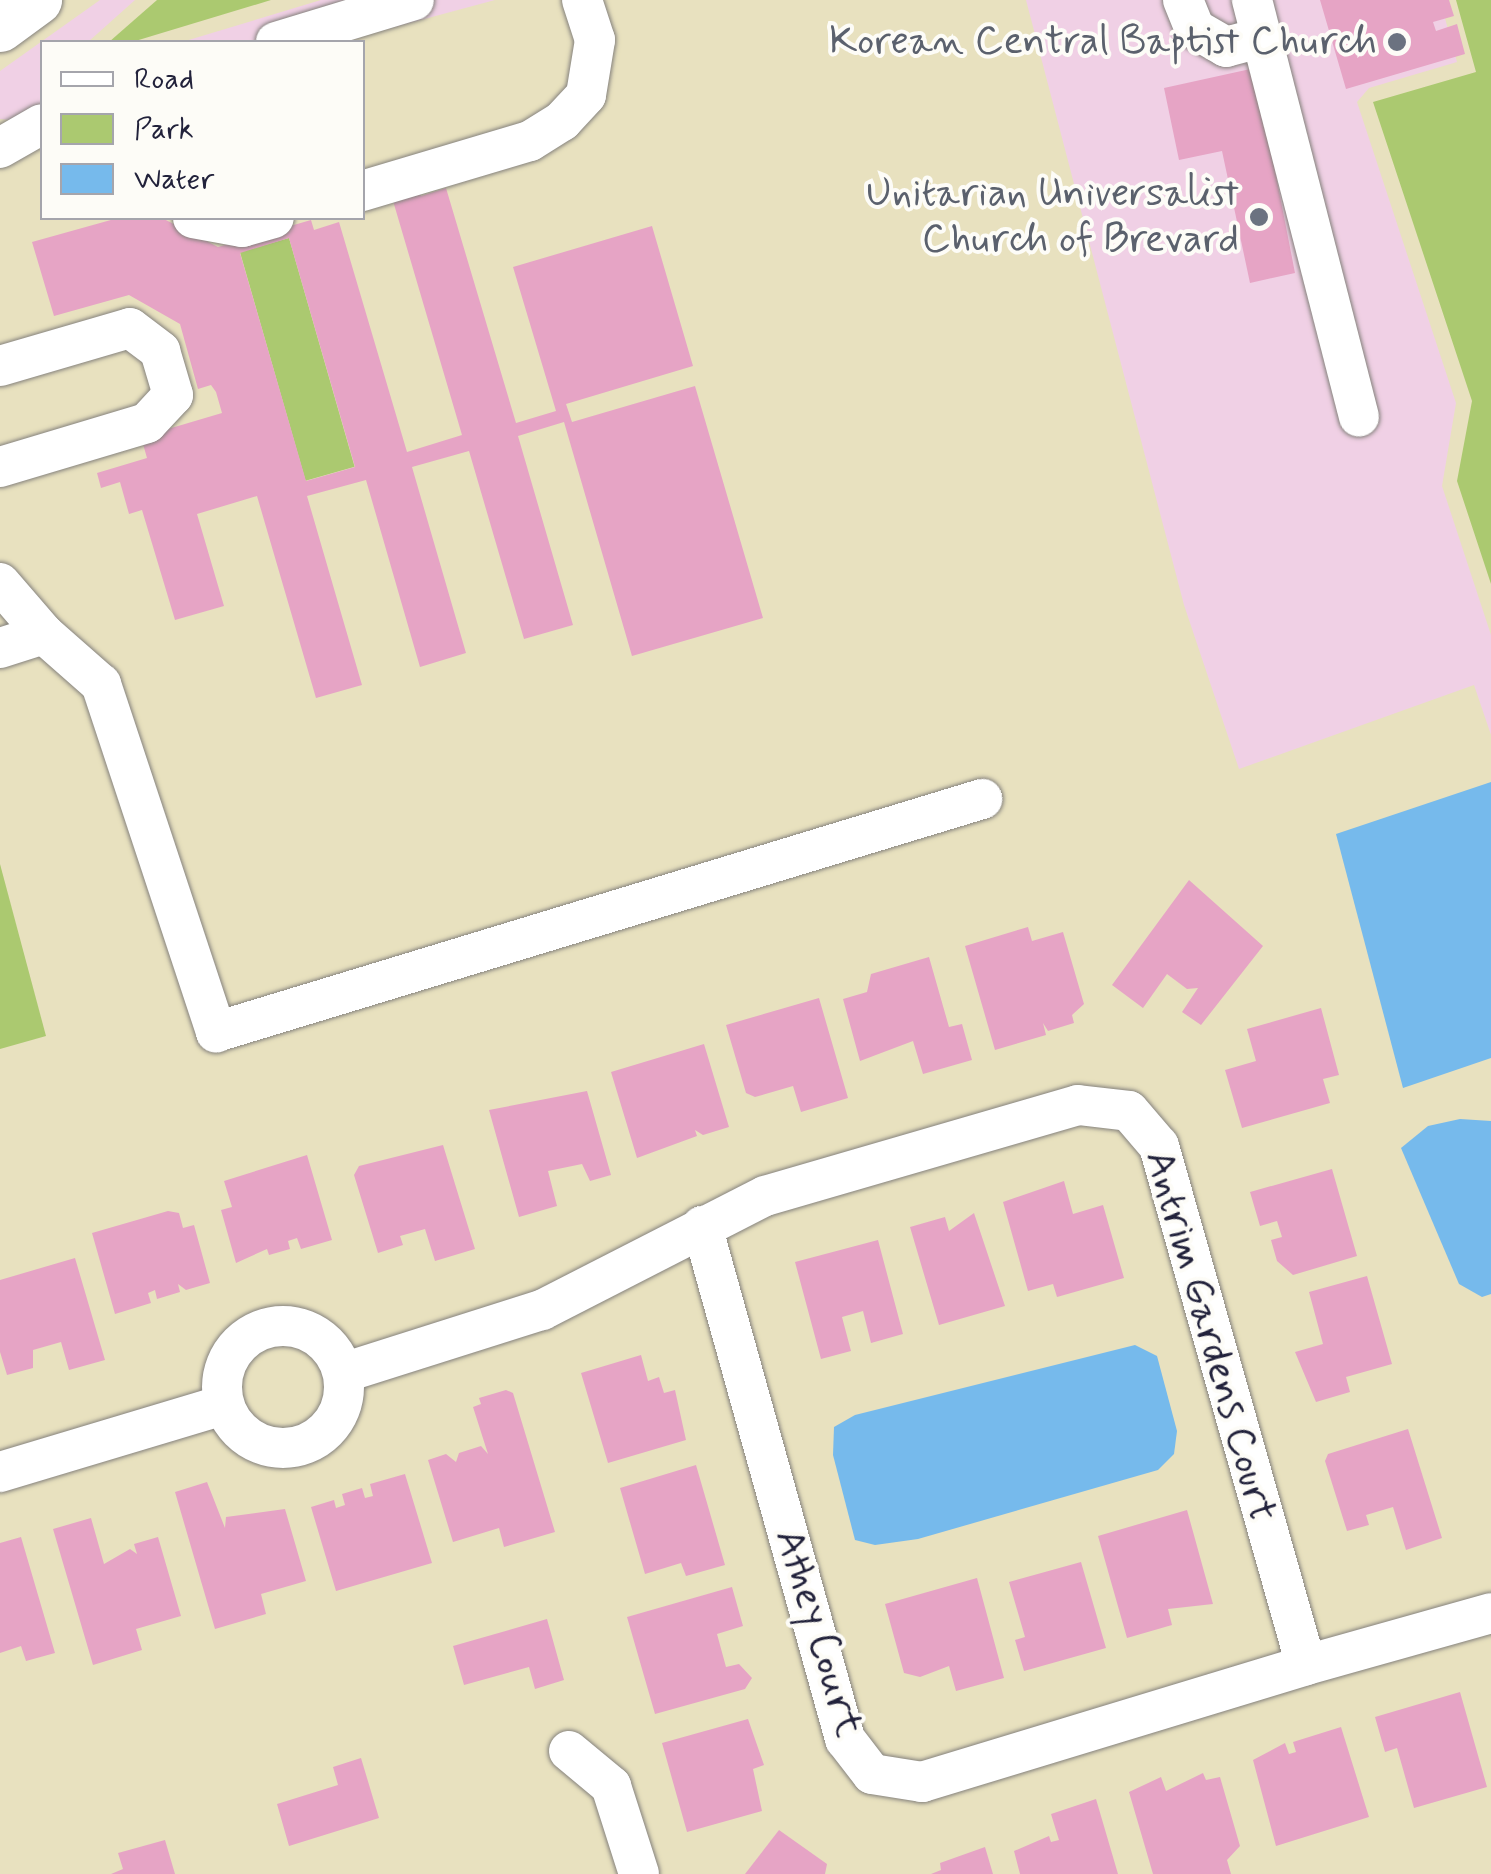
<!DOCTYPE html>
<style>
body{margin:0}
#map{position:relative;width:1491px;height:1874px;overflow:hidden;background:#e8e1bf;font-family:Mynerve,sans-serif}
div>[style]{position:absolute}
.built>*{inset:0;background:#f0d0e5}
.green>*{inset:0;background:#abc970;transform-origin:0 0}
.water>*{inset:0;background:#76baec}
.building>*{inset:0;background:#e6a4c5}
.roads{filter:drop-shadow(0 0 2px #85827d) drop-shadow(0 0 2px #85827d)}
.minor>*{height:40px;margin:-20px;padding:0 20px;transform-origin:20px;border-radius:20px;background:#fff}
.minor>.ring{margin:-20px;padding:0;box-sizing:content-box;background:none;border:40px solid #fff;border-radius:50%}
.major>*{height:50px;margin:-25px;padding:0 25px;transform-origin:25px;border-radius:25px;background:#fff}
.dots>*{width:28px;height:28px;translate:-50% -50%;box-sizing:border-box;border:5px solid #fdfcf7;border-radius:50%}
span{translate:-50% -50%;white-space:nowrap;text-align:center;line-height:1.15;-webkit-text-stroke:8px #fdfcf7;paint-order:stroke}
.worship-label{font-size:40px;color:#5b616d}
.right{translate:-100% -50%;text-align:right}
.street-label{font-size:40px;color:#22223b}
.legend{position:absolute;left:40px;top:40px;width:325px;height:180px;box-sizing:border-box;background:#fdfcf7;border:2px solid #a5a5ac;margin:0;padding:12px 18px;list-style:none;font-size:30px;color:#22223b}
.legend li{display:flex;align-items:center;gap:20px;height:50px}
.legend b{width:50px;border:2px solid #a5a5ac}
</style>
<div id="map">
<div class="built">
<i style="clip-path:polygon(100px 0,135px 0,88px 42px,42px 42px,42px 123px,0 119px,0 71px)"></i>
<i style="clip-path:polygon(321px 0,495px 0,339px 42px,182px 42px)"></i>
<i style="clip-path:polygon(1026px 0,1440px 0,1457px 62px,1369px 88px,1357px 102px,1456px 403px,1442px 486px,1491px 635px,1491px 735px,1474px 685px,1239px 769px,1184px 605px)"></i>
</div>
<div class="green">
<i style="clip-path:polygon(157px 0,271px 0,132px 42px,109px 42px)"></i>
<i style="clip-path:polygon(1456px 0,1491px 0,1491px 584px,1457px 481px,1472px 401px,1373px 102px,1476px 72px)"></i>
<i style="left:289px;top:238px;width:238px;height:51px;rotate:74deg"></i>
<i style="clip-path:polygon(0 864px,46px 1036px,0 1049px)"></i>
</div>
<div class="water">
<i style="clip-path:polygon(1491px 782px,1491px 1058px,1403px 1088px,1336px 834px)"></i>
<i style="clip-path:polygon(1460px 1119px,1491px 1121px,1491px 1294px,1482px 1297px,1459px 1284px,1401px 1148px,1428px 1126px)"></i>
<i style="clip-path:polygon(1135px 1345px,1157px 1356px,1177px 1431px,1174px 1454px,1158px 1470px,918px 1539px,875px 1545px,855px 1540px,833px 1455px,834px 1427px,855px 1415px)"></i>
</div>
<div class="building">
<i style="clip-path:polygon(1320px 0,1449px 0,1454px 16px,1433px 22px,1436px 31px,1457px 24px,1465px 54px,1346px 89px)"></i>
<i style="clip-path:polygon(1255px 68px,1295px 273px,1250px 283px,1222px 151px,1179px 160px,1164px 88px)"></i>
<i style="clip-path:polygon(evenodd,418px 186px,421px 196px,446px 188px,516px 423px,556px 411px,513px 267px,652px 226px,693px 366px,566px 404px,572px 422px,695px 386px,763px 618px,632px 656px,564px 422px,518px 436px,573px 625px,524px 639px,469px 451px,412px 467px,466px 653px,420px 667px,366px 480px,307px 496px,362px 685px,316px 698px,257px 496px,197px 514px,224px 606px,175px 620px,142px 510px,129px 514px,120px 482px,101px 488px,97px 473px,147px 458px,141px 437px,222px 413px,216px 392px,211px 385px,198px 389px,180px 324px,129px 295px,54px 316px,32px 242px,118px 218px,162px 218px,218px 247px,311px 220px,314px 230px,339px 222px,407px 452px,462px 435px,391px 194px,418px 186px,289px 238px,355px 467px,306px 481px,240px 253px,289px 238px)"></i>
<i style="clip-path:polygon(1189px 880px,1263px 946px,1201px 1025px,1182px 1012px,1198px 988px,1187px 989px,1167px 974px,1143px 1008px,1112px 985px)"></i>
<i style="clip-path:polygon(1028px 927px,1032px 941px,1063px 932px,1084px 1004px,1072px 1015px,1074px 1023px,1048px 1031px,1043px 1023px,1046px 1035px,995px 1050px,965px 946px)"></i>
<i style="clip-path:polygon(929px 957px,949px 1027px,962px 1024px,972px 1060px,923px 1074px,913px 1041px,860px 1061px,843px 999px,867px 992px,871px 974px)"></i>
<i style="clip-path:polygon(819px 998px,848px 1098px,801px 1112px,793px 1086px,755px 1097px,746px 1093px,726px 1025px)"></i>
<i style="clip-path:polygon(1321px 1008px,1339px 1075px,1323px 1079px,1330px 1103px,1242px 1128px,1225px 1070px,1256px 1061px,1247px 1029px)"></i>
<i style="clip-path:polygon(704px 1044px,729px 1127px,703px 1135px,695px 1130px,697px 1136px,637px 1158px,611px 1072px)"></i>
<i style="clip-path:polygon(587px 1091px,611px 1175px,590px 1181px,582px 1164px,548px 1171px,557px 1206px,519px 1217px,489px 1110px)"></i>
<i style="clip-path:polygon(443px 1145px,475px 1249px,435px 1261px,425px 1229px,400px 1236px,403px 1245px,378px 1253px,354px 1175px,359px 1166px)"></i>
<i style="clip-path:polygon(307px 1155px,332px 1240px,301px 1249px,297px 1238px,288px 1241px,290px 1249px,269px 1255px,267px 1249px,236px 1263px,221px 1210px,232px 1207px,224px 1181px)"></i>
<i style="clip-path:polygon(1332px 1169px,1357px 1256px,1293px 1275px,1277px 1261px,1271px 1240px,1282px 1237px,1277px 1221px,1260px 1226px,1250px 1192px)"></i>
<i style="clip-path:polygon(1064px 1181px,1073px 1214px,1103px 1205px,1124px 1278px,1057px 1297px,1053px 1284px,1028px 1291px,1003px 1202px)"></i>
<i style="clip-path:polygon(168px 1211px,179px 1213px,183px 1228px,194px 1225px,210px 1283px,186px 1290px,178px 1284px,180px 1292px,157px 1299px,155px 1290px,148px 1293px,151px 1303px,115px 1314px,92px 1233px)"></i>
<i style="clip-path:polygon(974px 1213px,1005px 1306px,939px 1325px,910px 1227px,945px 1217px,949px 1231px)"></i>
<i style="clip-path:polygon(878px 1240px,903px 1334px,871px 1343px,863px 1311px,842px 1317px,851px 1351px,821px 1359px,795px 1262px)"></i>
<i style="clip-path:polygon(75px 1258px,105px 1360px,69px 1370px,61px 1342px,33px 1350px,33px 1368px,7px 1375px,0 1352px,0 1280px)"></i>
<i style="clip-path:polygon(1367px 1276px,1392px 1364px,1346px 1377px,1350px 1392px,1316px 1402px,1295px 1352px,1323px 1344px,1309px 1292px)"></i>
<i style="clip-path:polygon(641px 1355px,648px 1381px,659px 1377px,664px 1393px,675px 1390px,686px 1440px,608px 1463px,581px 1373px)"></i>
<i style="clip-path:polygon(506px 1390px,513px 1393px,555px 1532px,504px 1547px,499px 1528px,453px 1542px,428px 1460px,446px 1454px,456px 1462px,459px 1453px,481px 1446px,488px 1454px,473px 1407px,481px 1404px,479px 1398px)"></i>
<i style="clip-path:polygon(1408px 1429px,1442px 1538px,1406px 1550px,1393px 1507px,1366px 1515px,1369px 1525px,1347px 1531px,1325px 1461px,1328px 1454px)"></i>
<i style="clip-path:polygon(696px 1465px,725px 1565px,686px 1576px,681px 1563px,645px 1574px,620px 1488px)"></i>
<i style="clip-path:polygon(405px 1474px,432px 1563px,336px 1591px,311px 1507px,334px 1500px,336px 1508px,345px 1505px,342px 1494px,362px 1488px,365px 1498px,373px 1496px,370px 1484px)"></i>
<i style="clip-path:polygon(207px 1482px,225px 1528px,226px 1517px,285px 1509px,306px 1581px,261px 1594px,266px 1614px,215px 1629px,175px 1492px)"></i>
<i style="clip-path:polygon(1187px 1510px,1213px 1604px,1168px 1609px,1172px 1625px,1127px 1638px,1098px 1536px)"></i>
<i style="clip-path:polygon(91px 1518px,104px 1564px,130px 1549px,137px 1554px,134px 1544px,158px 1537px,181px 1616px,136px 1629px,142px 1650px,93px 1665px,53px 1529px)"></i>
<i style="clip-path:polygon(21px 1537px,55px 1653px,26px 1661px,21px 1646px,0 1653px,0 1543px)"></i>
<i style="clip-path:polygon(1081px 1562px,1106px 1648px,1024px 1671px,1015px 1640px,1025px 1637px,1009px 1582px)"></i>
<i style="clip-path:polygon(977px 1578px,1004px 1678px,956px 1691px,949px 1666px,920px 1677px,904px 1673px,885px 1604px)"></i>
<i style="clip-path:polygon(732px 1587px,743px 1626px,717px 1634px,726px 1667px,739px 1664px,752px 1678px,745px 1689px,655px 1714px,627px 1617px)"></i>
<i style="clip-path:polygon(547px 1619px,564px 1680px,535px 1689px,529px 1667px,464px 1685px,453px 1646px)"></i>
<i style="clip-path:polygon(1460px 1692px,1487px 1787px,1414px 1808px,1397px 1748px,1385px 1752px,1375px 1717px)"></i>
<i style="clip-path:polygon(748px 1719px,764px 1765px,753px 1769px,762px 1811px,687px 1832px,662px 1743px)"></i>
<i style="clip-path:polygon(1341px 1727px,1369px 1817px,1276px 1846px,1253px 1760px,1285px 1743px,1289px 1754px,1296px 1752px,1293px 1742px)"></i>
<i style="clip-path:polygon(361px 1758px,379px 1818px,289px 1846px,277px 1804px,338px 1785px,333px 1767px)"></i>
<i style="clip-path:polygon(1203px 1773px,1206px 1780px,1220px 1777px,1240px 1846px,1227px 1860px,1231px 1874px,1153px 1874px,1129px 1792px,1161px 1777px,1166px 1791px)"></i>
<i style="clip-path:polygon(1096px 1799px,1118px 1874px,1020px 1874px,1014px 1851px,1049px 1836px,1051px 1842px,1059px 1840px,1051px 1814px)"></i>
<i style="clip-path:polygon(779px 1830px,827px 1864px,825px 1874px,745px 1874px)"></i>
<i style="clip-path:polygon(165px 1840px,175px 1874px,111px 1874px,123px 1869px,118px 1853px)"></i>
<i style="clip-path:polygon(985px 1847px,993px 1874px,931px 1874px,941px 1870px,940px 1863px)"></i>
</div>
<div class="roads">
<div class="minor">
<i style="left:1183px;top:0;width:31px;rotate:68deg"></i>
<i style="left:1195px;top:29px;width:36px;rotate:30deg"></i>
<i style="left:1226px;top:47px;width:38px;rotate:-15deg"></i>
<i style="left:1252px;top:0;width:430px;rotate:75.6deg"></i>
<i style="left:276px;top:42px;width:144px;rotate:-16.9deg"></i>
<i style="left:0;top:148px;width:48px;rotate:-29.7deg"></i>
<i style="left:362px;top:191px;width:175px;rotate:-16.6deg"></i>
<i style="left:530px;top:141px;width:38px;rotate:-32deg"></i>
<i style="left:562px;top:121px;width:35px;rotate:-47deg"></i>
<i style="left:586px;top:95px;width:56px;rotate:-80.7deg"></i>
<i style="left:595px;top:40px;width:42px;rotate:-108deg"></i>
<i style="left:193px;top:218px;width:50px;rotate:10.4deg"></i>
<i style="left:242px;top:227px;width:33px;rotate:-16deg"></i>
<i style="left:0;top:366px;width:135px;rotate:-16.3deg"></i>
<i style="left:130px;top:328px;width:38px;rotate:37deg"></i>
<i style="left:160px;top:351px;width:46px;rotate:73.5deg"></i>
<i style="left:173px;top:395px;width:38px;rotate:133deg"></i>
<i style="left:147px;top:423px;width:153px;rotate:163.3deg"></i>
<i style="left:0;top:583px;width:67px;rotate:49.2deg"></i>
<i style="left:44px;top:634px;width:46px;rotate:162.3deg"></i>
<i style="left:44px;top:634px;width:76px;rotate:41.3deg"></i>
<i style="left:101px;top:684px;width:367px;rotate:71.7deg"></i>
<i style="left:216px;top:1032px;width:801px;rotate:-16.92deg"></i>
<i style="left:702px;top:1226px;width:533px;rotate:74.42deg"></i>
<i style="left:845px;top:1739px;width:44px;rotate:52.4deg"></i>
<i style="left:872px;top:1774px;width:51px;rotate:9.1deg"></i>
<i style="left:922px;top:1782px;width:401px;rotate:-16.9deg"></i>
<i class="ring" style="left:222px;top:1326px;width:82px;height:82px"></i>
<i style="left:346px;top:1372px;width:206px;rotate:-17.6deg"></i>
<i style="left:542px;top:1310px;width:250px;rotate:-27.1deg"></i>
<i style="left:765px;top:1196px;width:326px;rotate:-16.2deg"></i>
<i style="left:1078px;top:1105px;width:51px;rotate:6.7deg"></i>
<i style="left:1129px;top:1111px;width:46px;rotate:49.4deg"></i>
<i style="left:1159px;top:1146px;width:539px;rotate:74.19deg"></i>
<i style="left:1306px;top:1665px;width:192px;rotate:-15.7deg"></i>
<i style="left:0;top:1472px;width:230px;rotate:-16.7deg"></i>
<i style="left:569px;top:1751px;width:55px;rotate:39.8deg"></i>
<i style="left:611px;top:1786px;width:92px;rotate:72.3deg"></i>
</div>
<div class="major">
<i style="left:0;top:27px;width:46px;rotate:-36.1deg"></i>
</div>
</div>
<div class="dots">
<i style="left:1397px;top:42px;background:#6b7280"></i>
<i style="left:1259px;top:217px;background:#6b7280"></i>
</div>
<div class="worship-label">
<span class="right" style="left:1377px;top:42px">Korean Central Baptist Church</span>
<span class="right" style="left:1239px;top:217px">Unitarian Universalist<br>Church of Brevard</span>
</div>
<div class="street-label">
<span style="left:1210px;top:1336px;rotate:74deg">Antrim Gardens Court</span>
<span style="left:818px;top:1633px;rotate:73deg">Athey Court</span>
</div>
<ul class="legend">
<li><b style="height:12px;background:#fff"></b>Road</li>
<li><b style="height:28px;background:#abc970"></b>Park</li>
<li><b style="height:28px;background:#76baec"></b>Water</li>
</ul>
</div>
